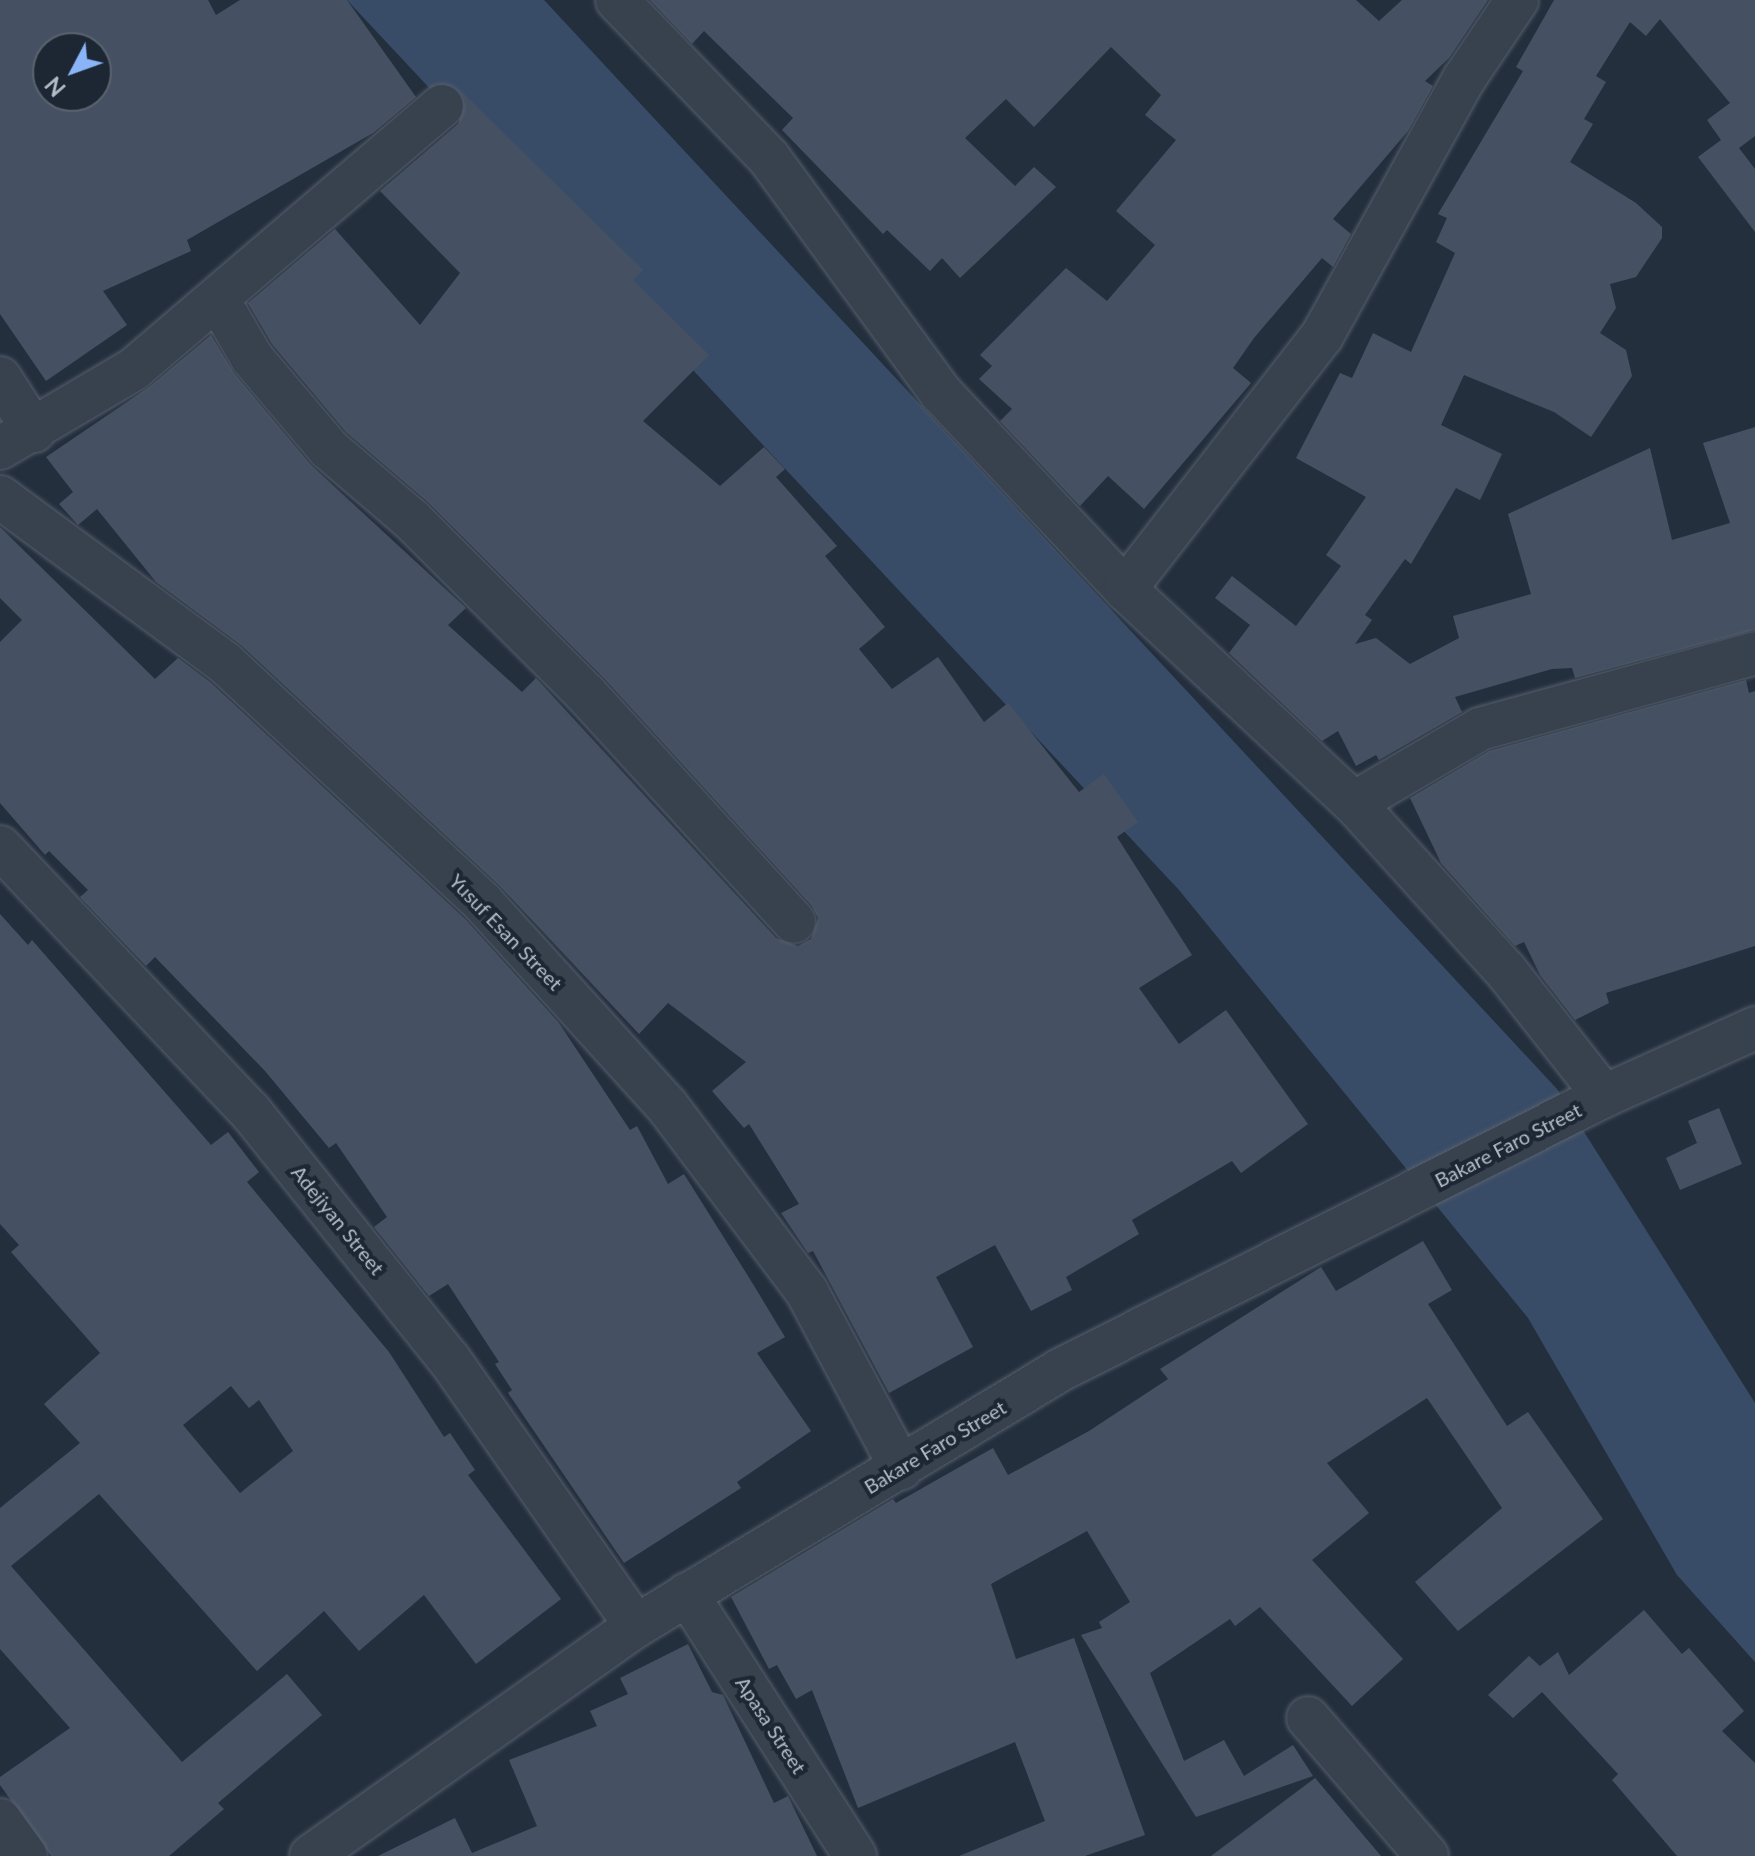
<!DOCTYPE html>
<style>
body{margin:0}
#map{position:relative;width:1755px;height:1856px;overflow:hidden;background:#242f3e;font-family:Lato,sans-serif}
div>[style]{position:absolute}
.water>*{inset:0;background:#394c67}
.building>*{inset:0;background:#455162}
.roads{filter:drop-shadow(0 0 2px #565f6c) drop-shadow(0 0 2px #565f6c)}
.minor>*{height:42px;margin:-21px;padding:0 21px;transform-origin:21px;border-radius:21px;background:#38414e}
span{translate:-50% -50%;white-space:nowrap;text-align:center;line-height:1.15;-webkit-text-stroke:8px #1d2633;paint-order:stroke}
.street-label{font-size:20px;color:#b4bcc9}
.north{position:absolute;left:32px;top:32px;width:80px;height:80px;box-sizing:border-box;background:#1d2633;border:2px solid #59626f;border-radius:50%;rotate:229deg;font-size:22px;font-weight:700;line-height:32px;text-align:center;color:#b4bcc9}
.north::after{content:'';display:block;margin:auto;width:28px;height:36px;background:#8ab4f8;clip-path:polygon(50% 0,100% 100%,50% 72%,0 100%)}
</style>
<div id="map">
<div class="water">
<i style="clip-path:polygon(347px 0,544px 0,1557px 1089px,1755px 1403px,1755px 1662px,1677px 1575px,1528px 1318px,1179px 890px)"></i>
</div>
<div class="building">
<i style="clip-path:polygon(evenodd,0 0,208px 0,216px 15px,240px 0,347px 0,416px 97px,373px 133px,187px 240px,191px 251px,103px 291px,127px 325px,46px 381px,0 314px,0 0,48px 48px,96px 48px,96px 96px,48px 96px,48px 48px)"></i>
<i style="clip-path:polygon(650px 0,1356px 0,1379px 21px,1402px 0,1488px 0,1449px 58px,1425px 81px,1433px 86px,1408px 131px,1333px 219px,1351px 234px,1333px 267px,1322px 258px,1254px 338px,1233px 368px,1251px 383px,1144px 509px,1108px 476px,1080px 506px,1000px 421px,1012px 409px,979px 379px,992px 366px,980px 355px,1066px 268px,1107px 301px,1155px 245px,1116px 211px,1176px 140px,1145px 115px,1161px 95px,1111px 47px,1034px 127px,1006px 99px,965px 138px,1015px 186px,1034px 167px,1056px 187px,960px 278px,942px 258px,930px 271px,887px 230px,883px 234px,782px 130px,793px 118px,704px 31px,692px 44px)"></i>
<i style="clip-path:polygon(1554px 0,1755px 0,1755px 136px,1739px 148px,1755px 169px,1755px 232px,1698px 157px,1721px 140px,1707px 120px,1730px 103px,1660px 19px,1646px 36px,1630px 22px,1596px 76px,1606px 82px,1584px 119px,1593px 124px,1570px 162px,1636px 203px,1662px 227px,1662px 238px,1636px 277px,1610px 284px,1616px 308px,1600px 333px,1626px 350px,1632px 376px,1591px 437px,1554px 412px,1464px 375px,1441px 425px,1502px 454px,1480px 500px,1456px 488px,1411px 564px,1405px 559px,1365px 615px,1372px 620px,1355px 644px,1376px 638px,1410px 664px,1459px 638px,1453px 616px,1531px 594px,1508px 514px,1650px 448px,1672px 540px,1730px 523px,1703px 443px,1755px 427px,1755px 630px,1575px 678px,1572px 668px,1552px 669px,1455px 697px,1462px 712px,1379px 760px,1376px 755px,1356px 766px,1338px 731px,1322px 741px,1229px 653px,1250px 625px,1215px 598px,1232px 576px,1296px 626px,1341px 566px,1326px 555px,1366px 497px,1296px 458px,1340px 373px,1352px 378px,1373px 333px,1411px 352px,1455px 253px,1436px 242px,1447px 218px,1438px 214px,1523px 71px,1516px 67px)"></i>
<i style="clip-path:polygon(461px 91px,643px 270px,633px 280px,709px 355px,643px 421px,720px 486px,764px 447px,785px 469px,776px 477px,837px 546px,825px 556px,885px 627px,859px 649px,892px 689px,938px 657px,984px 722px,1008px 703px,1079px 792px,1104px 774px,1138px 822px,1117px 837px,1192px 955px,1139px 988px,1179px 1044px,1226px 1010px,1308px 1124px,1241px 1173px,1232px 1161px,1132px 1220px,1139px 1234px,1066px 1277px,1072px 1290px,1031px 1311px,995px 1245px,936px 1277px,973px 1347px,889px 1393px,813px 1251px,808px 1253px,781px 1213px,799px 1204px,749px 1124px,744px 1128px,712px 1091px,746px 1062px,668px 1003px,639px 1034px,499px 885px,241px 645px,156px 582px,97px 509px,78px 525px,59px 504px,73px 492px,46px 457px,149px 387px,211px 335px,234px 373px,311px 465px,466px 608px,448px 625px,522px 692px,536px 678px,776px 938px,798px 946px,811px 939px,818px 918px,812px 906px,604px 678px,429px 503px,346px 432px,272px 344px,248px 303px,335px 229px,420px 325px,460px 273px,380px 191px,458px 124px,466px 102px)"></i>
<i style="clip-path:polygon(0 527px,155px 679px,178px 658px,210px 682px,466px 920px,559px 1023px,630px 1130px,637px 1126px,668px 1184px,684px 1174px,753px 1284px,785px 1337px,757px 1353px,811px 1431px,737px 1482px,741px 1488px,624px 1563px,508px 1393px,512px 1390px,495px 1364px,499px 1362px,448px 1284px,429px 1296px,374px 1227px,387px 1217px,336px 1143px,329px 1148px,265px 1071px,155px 957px,146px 966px,80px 897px,88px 890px,49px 851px,45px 855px,0 803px,0 642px,22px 620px,0 598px)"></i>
<i style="clip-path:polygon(1746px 680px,1749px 693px,1755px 691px,1755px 946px,1606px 993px,1609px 1003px,1575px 1020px,1540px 975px,1524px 942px,1515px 946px,1441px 863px,1410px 798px,1489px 751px)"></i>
<i style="clip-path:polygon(evenodd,0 914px,28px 945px,32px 940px,211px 1145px,228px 1132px,259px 1172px,247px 1182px,389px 1352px,444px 1437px,450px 1433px,475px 1470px,468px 1475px,561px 1599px,476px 1664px,424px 1595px,359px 1651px,324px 1611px,257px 1671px,99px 1494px,11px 1566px,182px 1762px,287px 1674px,322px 1715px,218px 1803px,224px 1809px,169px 1856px,51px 1856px,0 1785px,0 1777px,70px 1728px,0 1649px,0 1508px,80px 1443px,44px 1404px,100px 1353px,11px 1252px,19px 1245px,0 1224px,0 914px,231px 1386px,249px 1408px,259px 1400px,293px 1451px,240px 1493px,183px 1425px,231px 1386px)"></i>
<i style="clip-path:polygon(1719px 1108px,1742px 1164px,1680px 1190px,1666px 1158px,1697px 1143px,1688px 1121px)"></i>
<i style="clip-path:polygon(1423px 1241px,1452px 1290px,1428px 1304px,1507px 1426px,1528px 1412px,1603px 1519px,1458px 1631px,1415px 1582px,1502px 1508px,1427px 1398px,1327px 1463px,1369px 1513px,1312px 1560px,1403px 1659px,1352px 1706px,1260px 1607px,1235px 1626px,1230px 1619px,1150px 1673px,1184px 1761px,1224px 1740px,1244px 1776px,1293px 1745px,1313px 1776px,1196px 1817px,1081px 1635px,1102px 1628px,1099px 1622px,1130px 1602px,1087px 1531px,991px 1584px,1016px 1659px,1074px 1638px,1145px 1835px,1085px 1856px,959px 1856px,1045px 1821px,1015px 1742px,858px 1808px,812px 1690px,796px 1699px,777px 1665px,769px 1669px,731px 1597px,893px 1499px,896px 1503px,993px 1448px,1008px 1475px,1089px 1431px,1168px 1379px,1160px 1369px,1321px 1267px,1336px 1291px)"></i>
<i style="clip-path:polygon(1644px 1610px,1682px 1654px,1689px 1648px,1744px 1711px,1722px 1731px,1755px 1763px,1755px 1856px,1677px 1856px,1612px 1780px,1618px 1774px,1542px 1692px,1513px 1718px,1488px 1695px,1529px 1656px,1540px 1666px,1558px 1652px,1569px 1675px)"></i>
<i style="clip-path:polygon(688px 1644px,712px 1692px,723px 1695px,774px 1803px,788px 1796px,817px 1856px,378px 1856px,455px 1818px,472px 1853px,537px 1826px,509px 1760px,597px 1726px,590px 1711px,628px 1694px,620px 1678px)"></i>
<i style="clip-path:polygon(1315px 1778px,1381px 1856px,1211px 1856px)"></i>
</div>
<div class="roads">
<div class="minor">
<i style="left:617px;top:0;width:219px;rotate:46.1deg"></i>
<i style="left:769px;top:158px;width:291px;rotate:53.8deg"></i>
<i style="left:941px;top:393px;width:269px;rotate:46.8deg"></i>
<i style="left:1125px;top:589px;width:313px;rotate:43.1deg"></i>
<i style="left:1354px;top:803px;width:227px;rotate:47.9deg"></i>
<i style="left:1506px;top:971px;width:159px;rotate:51.9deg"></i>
<i style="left:219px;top:301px;width:66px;rotate:59.9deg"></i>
<i style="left:252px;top:358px;width:119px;rotate:49.8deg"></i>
<i style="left:329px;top:449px;width:109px;rotate:40.5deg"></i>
<i style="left:412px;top:520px;width:247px;rotate:45deg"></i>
<i style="left:587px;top:695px;width:307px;rotate:47.6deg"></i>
<i style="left:0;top:378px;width:63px;rotate:57.3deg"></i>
<i style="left:0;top:448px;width:156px;rotate:-30.5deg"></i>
<i style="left:134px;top:369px;width:405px;rotate:-40.5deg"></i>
<i style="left:0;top:497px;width:280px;rotate:36.4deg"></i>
<i style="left:225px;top:663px;width:352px;rotate:42.9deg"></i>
<i style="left:483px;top:903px;width:274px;rotate:47.8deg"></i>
<i style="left:667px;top:1106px;width:233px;rotate:53deg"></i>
<i style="left:807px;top:1292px;width:200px;rotate:61.9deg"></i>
<i style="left:1125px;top:589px;width:321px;rotate:-52.1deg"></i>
<i style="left:1322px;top:336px;width:294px;rotate:-61.1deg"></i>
<i style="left:1464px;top:79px;width:95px;rotate:-56.1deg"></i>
<i style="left:1354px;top:803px;width:146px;rotate:-30.4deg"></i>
<i style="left:1480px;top:729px;width:285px;rotate:-15.4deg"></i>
<i style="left:0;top:847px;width:364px;rotate:46.6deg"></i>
<i style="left:250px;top:1111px;width:318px;rotate:51.3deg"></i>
<i style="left:449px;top:1359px;width:326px;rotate:55deg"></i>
<i style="left:687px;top:1594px;width:311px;rotate:57.3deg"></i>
<i style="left:1308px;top:1718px;width:182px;rotate:49.2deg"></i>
<i style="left:0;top:1820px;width:44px;rotate:54.2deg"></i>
<i style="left:311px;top:1856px;width:398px;rotate:-35.3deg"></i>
<i style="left:636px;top:1626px;width:495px;rotate:-31.1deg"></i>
<i style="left:1060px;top:1370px;width:609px;rotate:-26.73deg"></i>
<i style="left:1604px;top:1096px;width:166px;rotate:-24.2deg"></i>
</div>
</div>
<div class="street-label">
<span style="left:506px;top:932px;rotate:46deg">Yusuf Esan Street</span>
<span style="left:1508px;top:1145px;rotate:-27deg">Bakare Faro Street</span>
<span style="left:338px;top:1220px;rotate:51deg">Adejiyan Street</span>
<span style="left:935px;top:1447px;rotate:-31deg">Bakare Faro Street</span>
<span style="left:771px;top:1725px;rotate:57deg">Apasa Street</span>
</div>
<div class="north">N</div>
</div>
